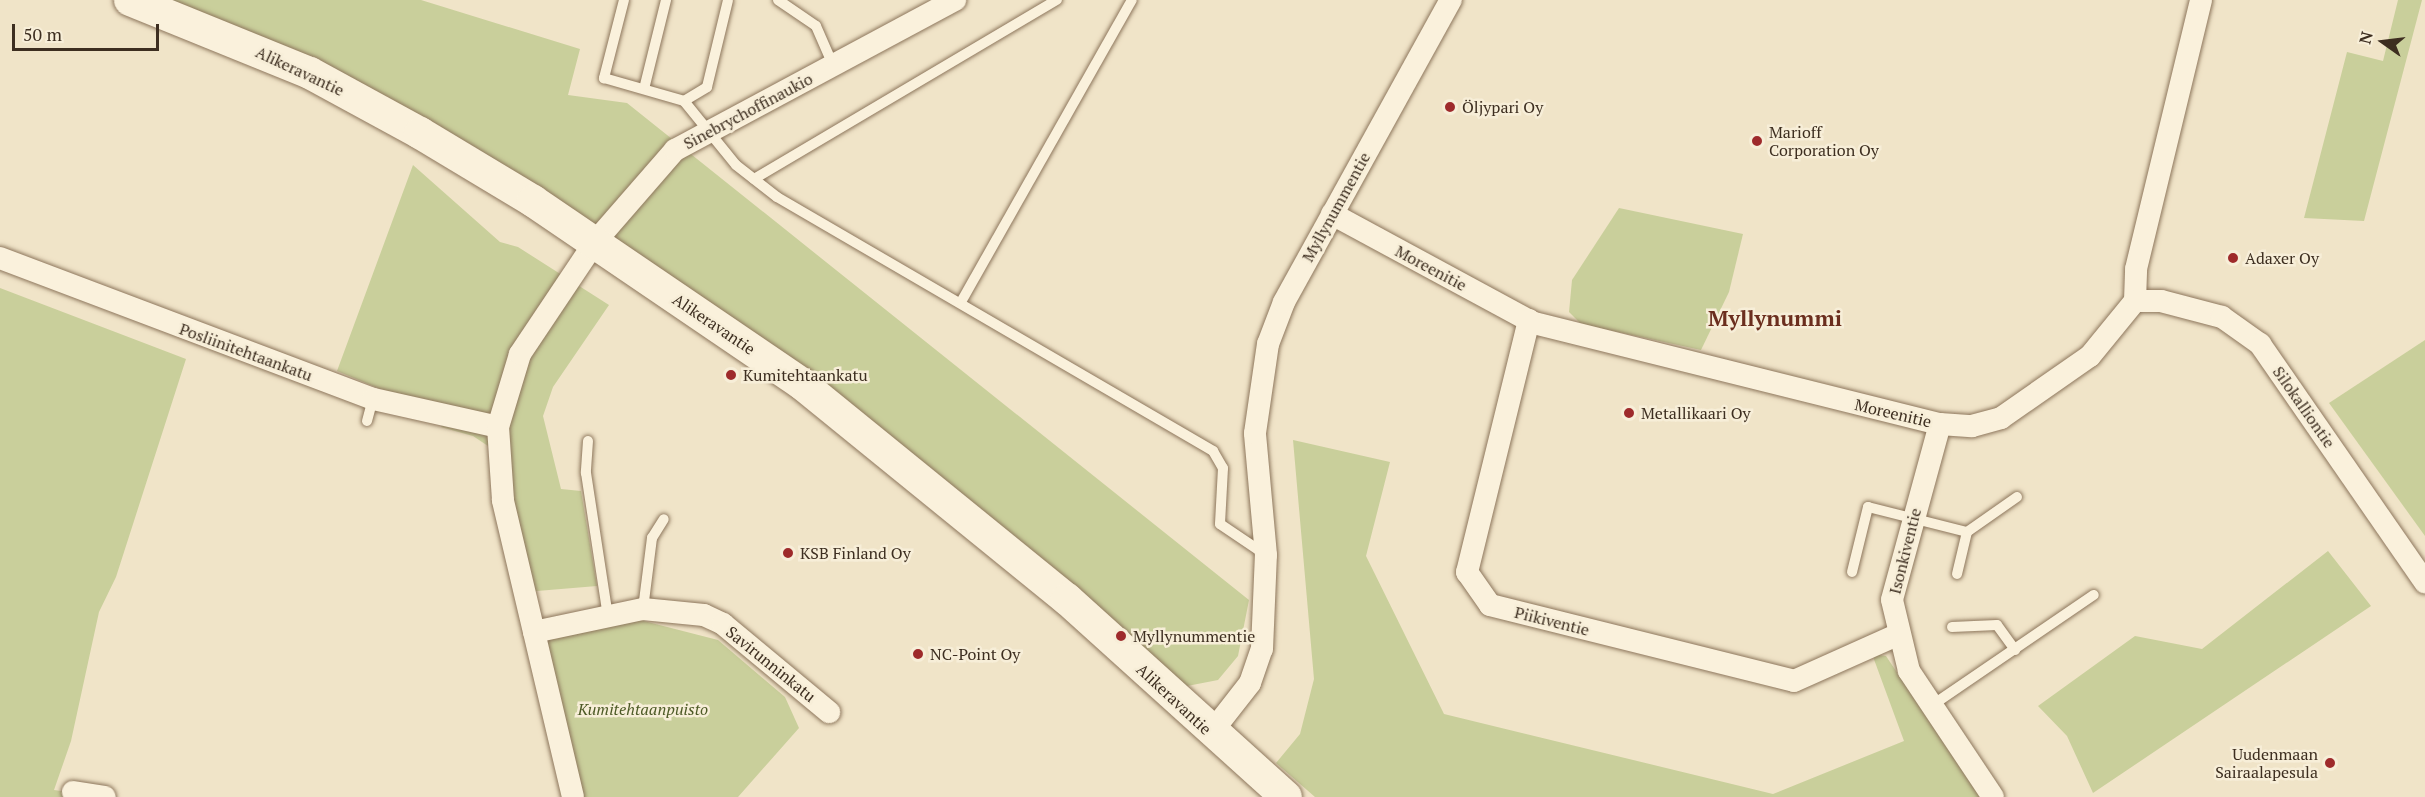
<!DOCTYPE html>
<meta charset="utf-8">
<style>
body{margin:0}
#map{position:relative;width:2425px;height:797px;overflow:hidden;background:#f0e4c8;font-family:"PT Serif",serif}
div>[style]{position:absolute}
.green>*{inset:0;background:#c9cf9b}
.roads{filter:drop-shadow(0 0 2px #8d765c) drop-shadow(0 0 2px #8d765c)}
.lane>*{height:10px;margin:-5px;padding:0 5px;transform-origin:5px;border-radius:5px;background:#faf1dc}
.street>*{height:22px;margin:-11px;padding:0 11px;transform-origin:11px;border-radius:11px;background:#faf1dc}
.secondary>*{height:32px;margin:-16px;padding:0 16px;transform-origin:16px;border-radius:16px;background:#faf1dc}
.dots>*{width:16px;height:16px;translate:-50% -50%;box-sizing:border-box;border:3px solid #f7eed8;border-radius:50%}
span{translate:-50% -50%;white-space:nowrap;text-align:center;line-height:1.15;-webkit-text-stroke:5px #f7eed8;paint-order:stroke}
.street-label{font-size:16px;color:#3d2e20}
.poi-label{font-size:16px;color:#3d2e20}
.left{translate:0 -50%;text-align:left}
.right{translate:-100% -50%;text-align:right}
.park-label{font-size:16px;color:#4d5a26;font-style:italic}
.district-label{font-size:22px;color:#6b2e1e;font-weight:700}
.north{position:absolute;left:2353px;top:12px;width:60px;height:60px;-webkit-text-stroke:4px #f7eed8;paint-order:stroke;rotate:284deg;font-size:16px;font-weight:700;line-height:24px;text-align:center;color:#3d2e20}
.north::after{content:'';display:block;margin:auto;width:21px;height:27px;background:#3d2e20;clip-path:polygon(50% 0,100% 100%,50% 72%,0 100%)}
.scale{position:absolute;left:12px;top:24px;width:147px;height:27px;box-sizing:border-box;border:3px solid #3d2e20;border-top:0;padding-left:8px;font-size:18px;line-height:21px;white-space:nowrap;color:#3d2e20;-webkit-text-stroke:4px #f7eed8;paint-order:stroke}
</style>
<div id="map">
<div class="green">
<i style="clip-path:polygon(129px 0,421px 0,580px 49px,568px 95px,627px 103px,1249px 600px,1238px 656px,1218px 680px,1182px 687px,1070px 588px,420px 133px)"></i>
<i style="clip-path:polygon(2398px 0,2422px 0,2364px 221px,2304px 218px,2347px 52px,2383px 61px)"></i>
<i style="clip-path:polygon(413px 165px,500px 242px,518px 247px,609px 305px,553px 387px,543px 416px,561px 489px,581px 491px,597px 586px,525px 592px,500px 454px,473px 436px,441px 427px,449px 408px,380px 389px,337px 371px)"></i>
<i style="clip-path:polygon(1619px 208px,1743px 234px,1729px 292px,1701px 350px,1581px 324px,1569px 312px,1572px 280px)"></i>
<i style="clip-path:polygon(0 288px,186px 359px,116px 577px,99px 612px,71px 741px,54px 790px,105px 797px,0 797px)"></i>
<i style="clip-path:polygon(2425px 340px,2425px 536px,2329px 403px)"></i>
<i style="clip-path:polygon(1293px 440px,1390px 462px,1366px 556px,1444px 714px,1773px 794px,1904px 741px,1872px 654px,1886px 656px,1980px 797px,1315px 797px,1276px 763px,1300px 734px,1314px 679px)"></i>
<i style="clip-path:polygon(2328px 551px,2371px 606px,2093px 793px,2067px 736px,2038px 706px,2135px 636px,2202px 649px)"></i>
<i style="clip-path:polygon(636px 619px,718px 640px,785px 697px,799px 728px,738px 797px,573px 797px,534px 632px,555px 639px)"></i>
</div>
<div class="roads">
<div class="lane">
<i style="left:624px;top:0;width:81px;rotate:104.4deg"></i>
<i style="left:604px;top:78px;width:83px;rotate:16deg"></i>
<i style="left:684px;top:101px;width:82px;rotate:50.9deg"></i>
<i style="left:736px;top:165px;width:52px;rotate:38deg"></i>
<i style="left:777px;top:197px;width:505px;rotate:30.22deg"></i>
<i style="left:1213px;top:451px;width:20px;rotate:60deg"></i>
<i style="left:1223px;top:468px;width:56px;rotate:93.1deg"></i>
<i style="left:1220px;top:524px;width:55px;rotate:34deg"></i>
<i style="left:778px;top:0;width:46px;rotate:34.4deg"></i>
<i style="left:816px;top:26px;width:43px;rotate:66.4deg"></i>
<i style="left:644px;top:89px;width:92px;rotate:-76.1deg"></i>
<i style="left:684px;top:101px;width:27px;rotate:-31deg"></i>
<i style="left:707px;top:87px;width:89px;rotate:-76.4deg"></i>
<i style="left:754px;top:179px;width:352px;rotate:-30.6deg"></i>
<i style="left:961px;top:302px;width:347px;rotate:-60.5deg"></i>
<i style="left:367px;top:421px;width:23px;rotate:-75deg"></i>
<i style="left:588px;top:441px;width:32px;rotate:94deg"></i>
<i style="left:586px;top:473px;width:146px;rotate:81.3deg"></i>
<i style="left:1852px;top:572px;width:67px;rotate:-76.2deg"></i>
<i style="left:1868px;top:507px;width:102px;rotate:14.2deg"></i>
<i style="left:1957px;top:574px;width:43px;rotate:-76.6deg"></i>
<i style="left:1967px;top:532px;width:61px;rotate:-35deg"></i>
<i style="left:643px;top:609px;width:72px;rotate:-82.8deg"></i>
<i style="left:652px;top:538px;width:22px;rotate:-58deg"></i>
<i style="left:1952px;top:627px;width:45px;rotate:-2.5deg"></i>
<i style="left:1997px;top:625px;width:31px;rotate:54deg"></i>
<i style="left:1931px;top:706px;width:197px;rotate:-34.3deg"></i>
</div>
<div class="street">
<i style="left:1332px;top:214px;width:230px;rotate:28.4deg"></i>
<i style="left:1534px;top:323px;width:418px;rotate:14deg"></i>
<i style="left:1940px;top:424px;width:32px;rotate:4deg"></i>
<i style="left:1972px;top:426px;width:30px;rotate:-15deg"></i>
<i style="left:2001px;top:418px;width:108px;rotate:-34.9deg"></i>
<i style="left:2090px;top:356px;width:71px;rotate:-50.7deg"></i>
<i style="left:2135px;top:301px;width:32px;rotate:-88deg"></i>
<i style="left:2136px;top:269px;width:277px;rotate:-76.4deg"></i>
<i style="left:0;top:258px;width:399px;rotate:20.7deg"></i>
<i style="left:373px;top:399px;width:128px;rotate:12.6deg"></i>
<i style="left:2135px;top:301px;width:26px"></i>
<i style="left:2161px;top:301px;width:63px;rotate:14.7deg"></i>
<i style="left:2222px;top:317px;width:47px;rotate:35.4deg"></i>
<i style="left:2260px;top:344px;width:290px;rotate:55.3deg"></i>
<i style="left:1529px;top:320px;width:260px;rotate:103.8deg"></i>
<i style="left:1467px;top:572px;width:40px;rotate:55.1deg"></i>
<i style="left:1490px;top:605px;width:313px;rotate:14deg"></i>
<i style="left:1794px;top:681px;width:113px;rotate:-24.1deg"></i>
<i style="left:1940px;top:424px;width:182px;rotate:105.3deg"></i>
<i style="left:1892px;top:600px;width:73px;rotate:76.5deg"></i>
<i style="left:1909px;top:671px;width:151px;rotate:56.3deg"></i>
<i style="left:534px;top:632px;width:111px;rotate:-11.9deg"></i>
<i style="left:643px;top:609px;width:61px;rotate:5.6deg"></i>
<i style="left:704px;top:615px;width:21px;rotate:25deg"></i>
<i style="left:723px;top:624px;width:138px;rotate:39.7deg"></i>
<i style="left:1211px;top:733px;width:63px;rotate:-52deg"></i>
<i style="left:1250px;top:683px;width:36px;rotate:-71deg"></i>
<i style="left:1262px;top:649px;width:94px;rotate:-87.6deg"></i>
<i style="left:1266px;top:555px;width:122px;rotate:-95.2deg"></i>
<i style="left:1255px;top:433px;width:90px;rotate:-81.7deg"></i>
<i style="left:1268px;top:344px;width:45px;rotate:-69.1deg"></i>
<i style="left:1284px;top:302px;width:345px;rotate:-61.1deg"></i>
<i style="left:73px;top:792px;width:32px;rotate:9deg"></i>
<i style="left:573px;top:797px;width:305px;rotate:-103.3deg"></i>
<i style="left:503px;top:500px;width:73px;rotate:-93.9deg"></i>
<i style="left:498px;top:427px;width:76px;rotate:-73.2deg"></i>
<i style="left:520px;top:354px;width:135px;rotate:-56.2deg"></i>
<i style="left:595px;top:242px;width:122px;rotate:-49deg"></i>
<i style="left:675px;top:150px;width:318px;rotate:-28.2deg"></i>
</div>
<div class="secondary">
<i style="left:130px;top:0;width:194px;rotate:22.1deg"></i>
<i style="left:310px;top:73px;width:125px;rotate:28.6deg"></i>
<i style="left:420px;top:133px;width:132px;rotate:31deg"></i>
<i style="left:533px;top:201px;width:325px;rotate:34.2deg"></i>
<i style="left:802px;top:384px;width:341px;rotate:39.1deg"></i>
<i style="left:1067px;top:599px;width:295px;rotate:42.1deg"></i>
</div>
</div>
<div class="dots">
<i style="left:1450px;top:107px;background:#9e2a2b"></i>
<i style="left:1757px;top:141px;background:#9e2a2b"></i>
<i style="left:2233px;top:258px;background:#9e2a2b"></i>
<i style="left:731px;top:375px;background:#9e2a2b"></i>
<i style="left:1629px;top:413px;background:#9e2a2b"></i>
<i style="left:788px;top:553px;background:#9e2a2b"></i>
<i style="left:1121px;top:636px;background:#9e2a2b"></i>
<i style="left:918px;top:654px;background:#9e2a2b"></i>
<i style="left:2330px;top:763px;background:#9e2a2b"></i>
</div>
<div class="street-label">
<span style="left:300px;top:71px;rotate:25deg">Alikeravantie</span>
<span style="left:748px;top:111px;rotate:-28deg">Sinebrychoffinaukio</span>
<span style="left:1336px;top:207px;rotate:-61deg">Myllynummentie</span>
<span style="left:1431px;top:268px;rotate:28deg">Moreenitie</span>
<span style="left:714px;top:324px;rotate:34deg">Alikeravantie</span>
<span style="left:246px;top:352px;rotate:20deg">Posliinitehtaankatu</span>
<span style="left:2304px;top:407px;rotate:55deg">Silokalliontie</span>
<span style="left:1893px;top:413px;rotate:13deg">Moreenitie</span>
<span style="left:1905px;top:551px;rotate:-76deg">Isonkiventie</span>
<span style="left:1552px;top:621px;rotate:14deg">Piikiventie</span>
<span style="left:771px;top:664px;rotate:39deg">Savirunninkatu</span>
<span style="left:1174px;top:699px;rotate:43deg">Alikeravantie</span>
</div>
<div class="poi-label">
<span class="left" style="left:1462px;top:107px">Öljypari Oy</span>
<span class="left" style="left:1769px;top:141px">Marioff<br>Corporation Oy</span>
<span class="left" style="left:2245px;top:258px">Adaxer Oy</span>
<span class="left" style="left:743px;top:375px">Kumitehtaankatu</span>
<span class="left" style="left:1641px;top:413px">Metallikaari Oy</span>
<span class="left" style="left:800px;top:553px">KSB Finland Oy</span>
<span class="left" style="left:1133px;top:636px">Myllynummentie</span>
<span class="left" style="left:930px;top:654px">NC-Point Oy</span>
<span class="right" style="left:2318px;top:763px">Uudenmaan<br>Sairaalapesula</span>
</div>
<div class="park-label">
<span style="left:643px;top:709px">Kumitehtaanpuisto</span>
</div>
<div class="district-label">
<span style="left:1775px;top:318px">Myllynummi</span>
</div>
<div class="north">N</div>
<div class="scale">50 m</div>
</div>
